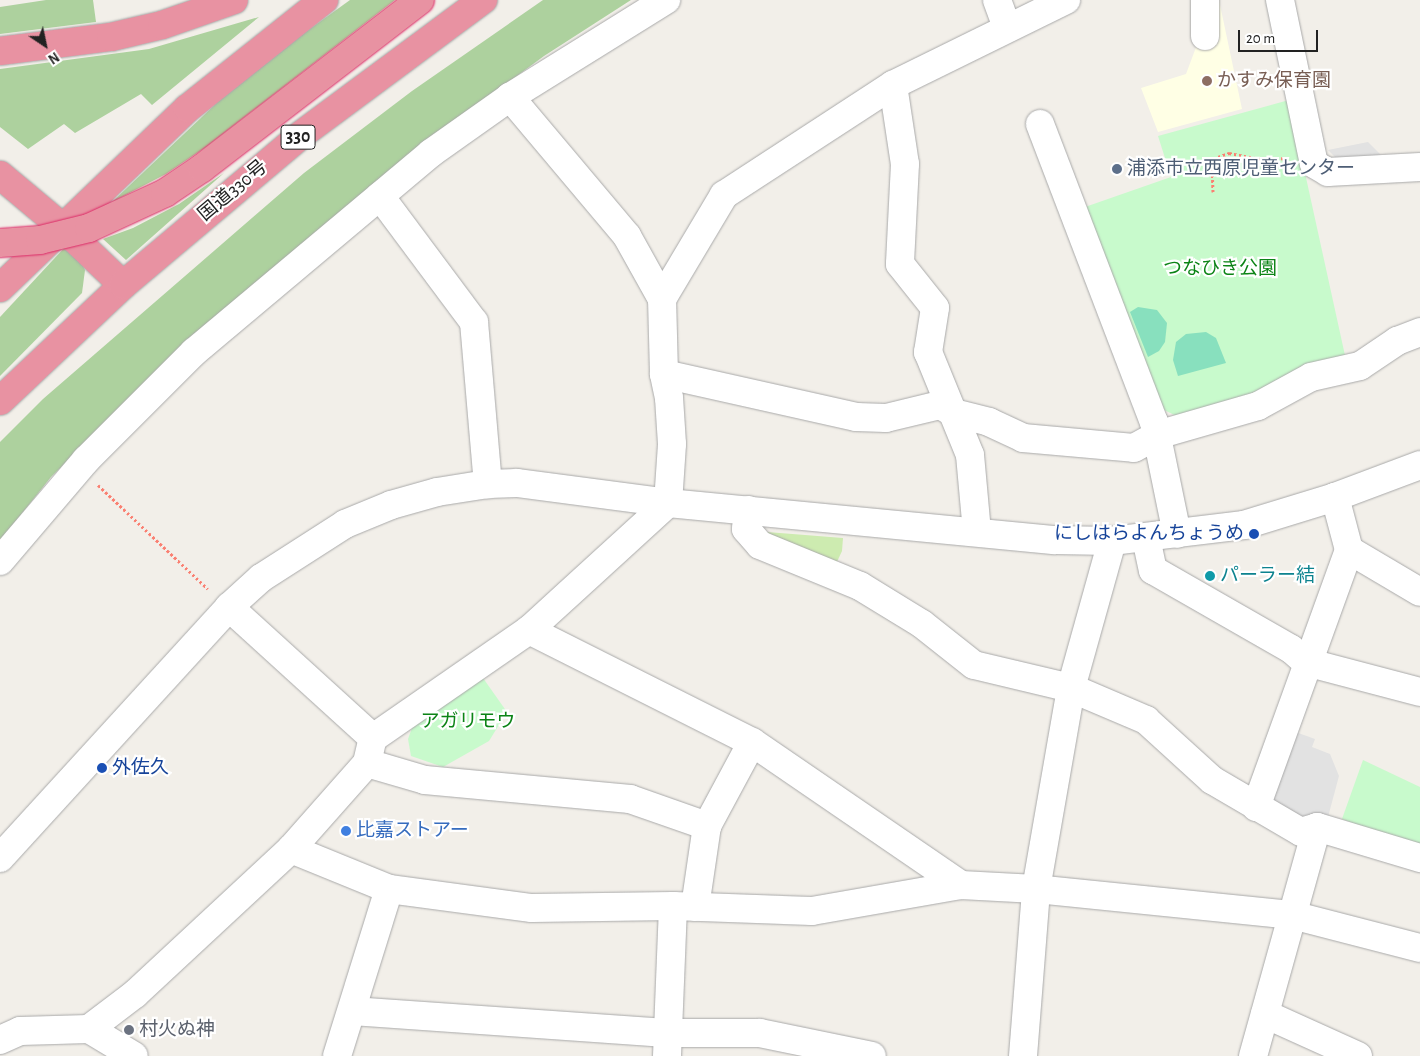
<!DOCTYPE html>
<meta charset="utf-8">
<style>
body{margin:0}
#map{position:relative;width:1420px;height:1056px;overflow:hidden;background:#f2efe9;font-family:"Alegreya Sans","Noto Sans JP",sans-serif}
div>[style]{position:absolute}
.education>*{inset:0;background:#ffffe5}
.grass>*{inset:0;background:#cdebb0}
.forest>*{inset:0;background:#add19e}
.park>*{inset:0;background:#c8facc}
.pitch>*{inset:0;background:#88e0be}
.parking>*{inset:0;background:#e2e2e2}
.path>*{height:3px;margin-top:-1.5px;transform-origin:0;background:repeating-linear-gradient(90deg,#fa8072 0 2.5px,transparent 0 5px)}
.roads{filter:drop-shadow(0 0 1px #a9a9a9) drop-shadow(0 0 1px #a9a9a9)}
.minor>*{height:28px;margin:-14px;padding:0 14px;transform-origin:14px;border-radius:14px;background:#fff}
.highway>*{height:28px;margin:-14px;padding:0 14px;transform-origin:14px;border-radius:14px;background:#e892a2}
.bridges{filter:drop-shadow(0 0 1px #dc2a67) drop-shadow(0 0 1px #dc2a67)}
.highway-bridge>*{height:28px;margin:-14px;padding:0 14px;transform-origin:14px;border-radius:14px;background:#e892a2}
.dots>*{width:14px;height:14px;translate:-50% -50%;box-sizing:border-box;border:2px solid #fff;border-radius:50%}
span{translate:-50% -50%;white-space:nowrap;text-align:center;line-height:1.15;-webkit-text-stroke:4.5px #fff;paint-order:stroke}
.shield-label span{padding:1px 4px;background:#fff;border:1px solid;border-radius:4px;-webkit-text-stroke-width:0}
.shield-label{font-size:18px;color:#222;font-weight:700}
.education-label{font-size:19px;color:#785e54}
.left{translate:0 -50%;text-align:left}
.service-label{font-size:19px;color:#4e5e75}
.street-label{font-size:19px;color:#222}
.park-label{font-size:19px;color:#0c8416}
.transit-label{font-size:19px;color:#164399}
.right{translate:-100% -50%;text-align:right}
.culture-label{font-size:19px;color:#0d838f}
.shop-label{font-size:19px;color:#366cbe}
.worship-label{font-size:19px;color:#5b616d}
.north{position:absolute;left:20px;top:20px;width:50px;height:50px;-webkit-text-stroke:4px #fff;paint-order:stroke;rotate:146deg;font-size:14px;font-weight:700;line-height:20px;text-align:center;color:#222}
.north::after{content:'';display:block;margin:auto;width:18px;height:22px;background:#222;clip-path:polygon(50% 0,100% 100%,50% 72%,0 100%)}
.scale{position:absolute;left:1238px;top:30px;width:80px;height:22px;box-sizing:border-box;border:2px solid #222;border-top:0;padding-left:6px;font-size:15px;line-height:18px;white-space:nowrap;color:#222;-webkit-text-stroke:4px #fff;paint-order:stroke}
</style>
<div id="map">
<div class="education">
<i style="clip-path:polygon(1193px 0,1219px 0,1242px 109px,1158px 132px,1141px 88px,1186px 74px,1198px 42px,1191px 9px)"></i>
</div>
<div class="grass">
<i style="clip-path:polygon(767px 532px,843px 538px,842px 551px,836px 564px,767px 535px)"></i>
</div>
<div class="forest">
<i style="clip-path:polygon(46px 0,93px 0,96px 22px,0 34px,0 7px)"></i>
<i style="clip-path:polygon(350px 0,395px 0,206px 147px,166px 174px,112px 202px,222px 98px,278px 52px)"></i>
<i style="clip-path:polygon(543px 0,631px 0,544px 56px,414px 152px,170px 361px,51px 477px,0 541px,0 442px,43px 399px,304px 173px,412px 91px)"></i>
<i style="clip-path:polygon(259px 17px,152px 105px,141px 94px,75px 133px,64px 124px,28px 149px,0 127px,0 69px,149px 49px)"></i>
<i style="clip-path:polygon(224px 173px,126px 260px,103px 239px,133px 228px,179px 204px)"></i>
<i style="clip-path:polygon(65px 247px,79px 258px,85px 270px,82px 293px,0 376px,0 317px)"></i>
</div>
<div class="park">
<i style="clip-path:polygon(1289px 100px,1346px 360px,1251px 400px,1185px 420px,1162px 409px,1085px 207px,1171px 177px,1158px 136px)"></i>
<i style="clip-path:polygon(483px 678px,507px 712px,489px 741px,443px 767px,411px 756px,408px 739px,412px 728px)"></i>
<i style="clip-path:polygon(1363px 760px,1420px 787px,1420px 850px,1342px 819px)"></i>
</div>
<div class="pitch">
<i style="clip-path:polygon(1138px 307px,1157px 310px,1167px 323px,1165px 342px,1159px 351px,1148px 357px,1130px 312px)"></i>
<i style="clip-path:polygon(1206px 332px,1216px 338px,1226px 363px,1178px 376px,1173px 360px,1176px 342px,1186px 334px)"></i>
</div>
<div class="parking">
<i style="clip-path:polygon(1368px 142px,1383px 157px,1338px 160px,1328px 150px)"></i>
<i style="clip-path:polygon(1290px 730px,1315px 739px,1312px 747px,1330px 754px,1339px 776px,1328px 817px,1305px 822px,1266px 795px)"></i>
</div>
<div class="path">
<i style="left:1213px;top:192px;width:24px;rotate:-92deg"></i>
<i style="left:1212px;top:168px;width:13px;rotate:-61deg"></i>
<i style="left:1218px;top:157px;width:12px;rotate:-20deg"></i>
<i style="left:1229px;top:153px;width:33px;rotate:11deg"></i>
<i style="left:1261px;top:159px;width:23px;rotate:-2deg"></i>
<i style="left:98px;top:485px;width:151px;rotate:43.4deg"></i>
</div>
<div class="roads">
<div class="minor">
<i style="left:997px;top:0;width:29px;rotate:70deg"></i>
<i style="left:1205px;top:0;width:36px;rotate:90deg"></i>
<i style="left:1280px;top:0;width:167px;rotate:78.3deg"></i>
<i style="left:1314px;top:164px;width:16px;rotate:30deg"></i>
<i style="left:1328px;top:172px;width:92px;rotate:-3.1deg"></i>
<i style="left:893px;top:85px;width:80px;rotate:81.4deg"></i>
<i style="left:905px;top:164px;width:100px;rotate:92.9deg"></i>
<i style="left:900px;top:264px;width:56px;rotate:51.5deg"></i>
<i style="left:935px;top:308px;width:45px;rotate:99deg"></i>
<i style="left:928px;top:352px;width:111px;rotate:67.8deg"></i>
<i style="left:970px;top:455px;width:77px;rotate:84.8deg"></i>
<i style="left:1040px;top:124px;width:319px;rotate:69.1deg"></i>
<i style="left:1154px;top:422px;width:114px;rotate:78.4deg"></i>
<i style="left:380px;top:196px;width:157px;rotate:53.3deg"></i>
<i style="left:474px;top:322px;width:163px;rotate:85.1deg"></i>
<i style="left:662px;top:299px;width:121px;rotate:-59.2deg"></i>
<i style="left:724px;top:195px;width:202px;rotate:-33.1deg"></i>
<i style="left:893px;top:85px;width:193px;rotate:-26.2deg"></i>
<i style="left:664px;top:374px;width:197px;rotate:12.6deg"></i>
<i style="left:856px;top:417px;width:30px;rotate:2deg"></i>
<i style="left:886px;top:418px;width:56px;rotate:-13.5deg"></i>
<i style="left:940px;top:405px;width:16px;rotate:30deg"></i>
<i style="left:954px;top:413px;width:36px;rotate:14deg"></i>
<i style="left:989px;top:422px;width:38px;rotate:25deg"></i>
<i style="left:1023px;top:438px;width:111px;rotate:5.1deg"></i>
<i style="left:1134px;top:448px;width:26px;rotate:-29deg"></i>
<i style="left:1157px;top:435px;width:105px;rotate:-16deg"></i>
<i style="left:1258px;top:406px;width:60px;rotate:-28.7deg"></i>
<i style="left:1311px;top:377px;width:50px;rotate:-12.7deg"></i>
<i style="left:1360px;top:366px;width:45px;rotate:-34deg"></i>
<i style="left:1397px;top:341px;width:25px;rotate:-21deg"></i>
<i style="left:748px;top:510px;width:19px;rotate:96deg"></i>
<i style="left:746px;top:529px;width:21px;rotate:49deg"></i>
<i style="left:760px;top:545px;width:108px;rotate:22.3deg"></i>
<i style="left:860px;top:586px;width:73px;rotate:31.5deg"></i>
<i style="left:922px;top:624px;width:66px;rotate:38.3deg"></i>
<i style="left:974px;top:665px;width:100px;rotate:13.3deg"></i>
<i style="left:1071px;top:688px;width:82px;rotate:23.1deg"></i>
<i style="left:1146px;top:720px;width:89px;rotate:42.3deg"></i>
<i style="left:1212px;top:780px;width:103px;rotate:30.3deg"></i>
<i style="left:1301px;top:832px;width:17px;rotate:-17deg"></i>
<i style="left:1317px;top:827px;width:238px;rotate:105.6deg"></i>
<i style="left:1146px;top:538px;width:33px;rotate:78deg"></i>
<i style="left:1153px;top:570px;width:159px;rotate:29.8deg"></i>
<i style="left:1291px;top:649px;width:20px;rotate:41deg"></i>
<i style="left:1306px;top:662px;width:118px;rotate:14.7deg"></i>
<i style="left:1349px;top:550px;width:82px;rotate:30.6deg"></i>
<i style="left:0;top:561px;width:133px;rotate:-49.6deg"></i>
<i style="left:86px;top:460px;width:153px;rotate:-45deg"></i>
<i style="left:194px;top:352px;width:309px;rotate:-40deg"></i>
<i style="left:431px;top:153px;width:97px;rotate:-35.3deg"></i>
<i style="left:510px;top:97px;width:184px;rotate:-31.9deg"></i>
<i style="left:229px;top:607px;width:195px;rotate:42.3deg"></i>
<i style="left:529px;top:630px;width:250px;rotate:26.7deg"></i>
<i style="left:752px;top:742px;width:253px;rotate:34.4deg"></i>
<i style="left:367px;top:763px;width:60px;rotate:16.3deg"></i>
<i style="left:425px;top:780px;width:206px;rotate:5.3deg"></i>
<i style="left:630px;top:799px;width:82px;rotate:19.3deg"></i>
<i style="left:1256px;top:807px;width:273px;rotate:-70.1deg"></i>
<i style="left:1349px;top:550px;width:55px;rotate:-104.8deg"></i>
<i style="left:1317px;top:827px;width:108px;rotate:16.8deg"></i>
<i style="left:291px;top:849px;width:106px;rotate:22.2deg"></i>
<i style="left:389px;top:889px;width:144px;rotate:7.6deg"></i>
<i style="left:532px;top:908px;width:141px;rotate:-0.8deg"></i>
<i style="left:673px;top:906px;width:139px;rotate:2.1deg"></i>
<i style="left:812px;top:911px;width:151px;rotate:-9.9deg"></i>
<i style="left:961px;top:885px;width:75px;rotate:3.1deg"></i>
<i style="left:1036px;top:889px;width:257px;rotate:5.8deg"></i>
<i style="left:1292px;top:915px;width:132px;rotate:14.5deg"></i>
<i style="left:0;top:858px;width:340px;rotate:-47.6deg"></i>
<i style="left:229px;top:607px;width:43px;rotate:-42.2deg"></i>
<i style="left:261px;top:578px;width:100px;rotate:-32.7deg"></i>
<i style="left:345px;top:524px;width:50px;rotate:-22.4deg"></i>
<i style="left:391px;top:505px;width:48px;rotate:-15.8deg"></i>
<i style="left:437px;top:492px;width:52px;rotate:-8.9deg"></i>
<i style="left:488px;top:484px;width:29px;rotate:-2deg"></i>
<i style="left:517px;top:483px;width:152px;rotate:7.5deg"></i>
<i style="left:668px;top:503px;width:389px;rotate:5.5deg"></i>
<i style="left:1055px;top:540px;width:57px;rotate:1deg"></i>
<i style="left:1112px;top:541px;width:133px;rotate:-6.9deg"></i>
<i style="left:1244px;top:525px;width:95px;rotate:-17.1deg"></i>
<i style="left:1335px;top:497px;width:91px;rotate:-20.6deg"></i>
<i style="left:695px;top:907px;width:82px;rotate:-81.6deg"></i>
<i style="left:707px;top:826px;width:95px;rotate:-61.8deg"></i>
<i style="left:352px;top:1011px;width:315px;rotate:4deg"></i>
<i style="left:666px;top:1033px;width:94px"></i>
<i style="left:760px;top:1033px;width:114px;rotate:11.6deg"></i>
<i style="left:1265px;top:1014px;width:102px;rotate:24.3deg"></i>
<i style="left:89px;top:1029px;width:58px;rotate:-37.3deg"></i>
<i style="left:135px;top:994px;width:213px;rotate:-42.9deg"></i>
<i style="left:291px;top:849px;width:115px;rotate:-48.5deg"></i>
<i style="left:367px;top:763px;width:26px;rotate:-77deg"></i>
<i style="left:373px;top:738px;width:190px;rotate:-34.7deg"></i>
<i style="left:529px;top:630px;width:188px;rotate:-42.4deg"></i>
<i style="left:668px;top:503px;width:59px;rotate:-86.1deg"></i>
<i style="left:672px;top:444px;width:46px;rotate:-93.7deg"></i>
<i style="left:669px;top:398px;width:25px;rotate:-102deg"></i>
<i style="left:664px;top:374px;width:75px;rotate:-91.5deg"></i>
<i style="left:662px;top:299px;width:72px;rotate:-119.1deg"></i>
<i style="left:627px;top:236px;width:182px;rotate:-130.1deg"></i>
<i style="left:0;top:1040px;width:22px;rotate:-24deg"></i>
<i style="left:20px;top:1031px;width:69px;rotate:-1.7deg"></i>
<i style="left:89px;top:1029px;width:52px;rotate:31deg"></i>
<i style="left:337px;top:1056px;width:175px;rotate:-72.7deg"></i>
<i style="left:667px;top:1056px;width:150px;rotate:-87.7deg"></i>
<i style="left:1023px;top:1056px;width:168px;rotate:-85.5deg"></i>
<i style="left:1036px;top:889px;width:204px;rotate:-80.1deg"></i>
<i style="left:1071px;top:688px;width:153px;rotate:-74.4deg"></i>
</div>
<div class="highway">
<i style="left:0;top:51px;width:112px;rotate:-7.2deg"></i>
<i style="left:111px;top:37px;width:52px;rotate:-13.2deg"></i>
<i style="left:162px;top:25px;width:76px;rotate:-19.1deg"></i>
<i style="left:0;top:175px;width:81px;rotate:40deg"></i>
<i style="left:62px;top:227px;width:84px;rotate:43.6deg"></i>
<i style="left:0;top:288px;width:260px;rotate:-43.8deg"></i>
<i style="left:188px;top:108px;width:174px;rotate:-38.5deg"></i>
<i style="left:0;top:401px;width:169px;rotate:-43.3deg"></i>
<i style="left:123px;top:285px;width:233px;rotate:-40.1deg"></i>
<i style="left:301px;top:135px;width:227px;rotate:-36.6deg"></i>
</div>
</div>
<div class="bridges">
<div class="highway-bridge">
<i style="left:0;top:243px;width:40px;rotate:-4.3deg"></i>
<i style="left:40px;top:240px;width:50px;rotate:-13.8deg"></i>
<i style="left:89px;top:228px;width:84px;rotate:-24.7deg"></i>
<i style="left:165px;top:193px;width:45px;rotate:-34deg"></i>
<i style="left:202px;top:168px;width:275px;rotate:-37.6deg"></i>
</div>
</div>
<div class="dots">
<i style="left:1207px;top:81px;background:#8d6e63"></i>
<i style="left:1117px;top:169px;background:#5c6f8a"></i>
<i style="left:1254px;top:534px;background:#1a4fb4"></i>
<i style="left:1210px;top:576px;background:#0f9aa8"></i>
<i style="left:102px;top:768px;background:#1a4fb4"></i>
<i style="left:346px;top:831px;background:#3f7fe0"></i>
<i style="left:129px;top:1030px;background:#6b7280"></i>
</div>
<div class="shield-label">
<span style="left:298px;top:137px">330</span>
</div>
<div class="education-label">
<span class="left" style="left:1217px;top:81px">かすみ保育園</span>
</div>
<div class="service-label">
<span class="left" style="left:1127px;top:169px">浦添市立西原児童センター</span>
</div>
<div class="street-label">
<span style="left:233px;top:191px;rotate:-40deg">国道330号</span>
</div>
<div class="park-label">
<span style="left:1220px;top:269px">つなひき公園</span>
<span style="left:468px;top:722px">アガリモウ</span>
</div>
<div class="transit-label">
<span class="right" style="left:1244px;top:534px">にしはらよんちょうめ</span>
<span class="left" style="left:112px;top:768px">外佐久</span>
</div>
<div class="culture-label">
<span class="left" style="left:1220px;top:576px">パーラー結</span>
</div>
<div class="shop-label">
<span class="left" style="left:356px;top:831px">比嘉ストアー</span>
</div>
<div class="worship-label">
<span class="left" style="left:139px;top:1030px">村火ぬ神</span>
</div>
<div class="north">N</div>
<div class="scale">20 m</div>
</div>
